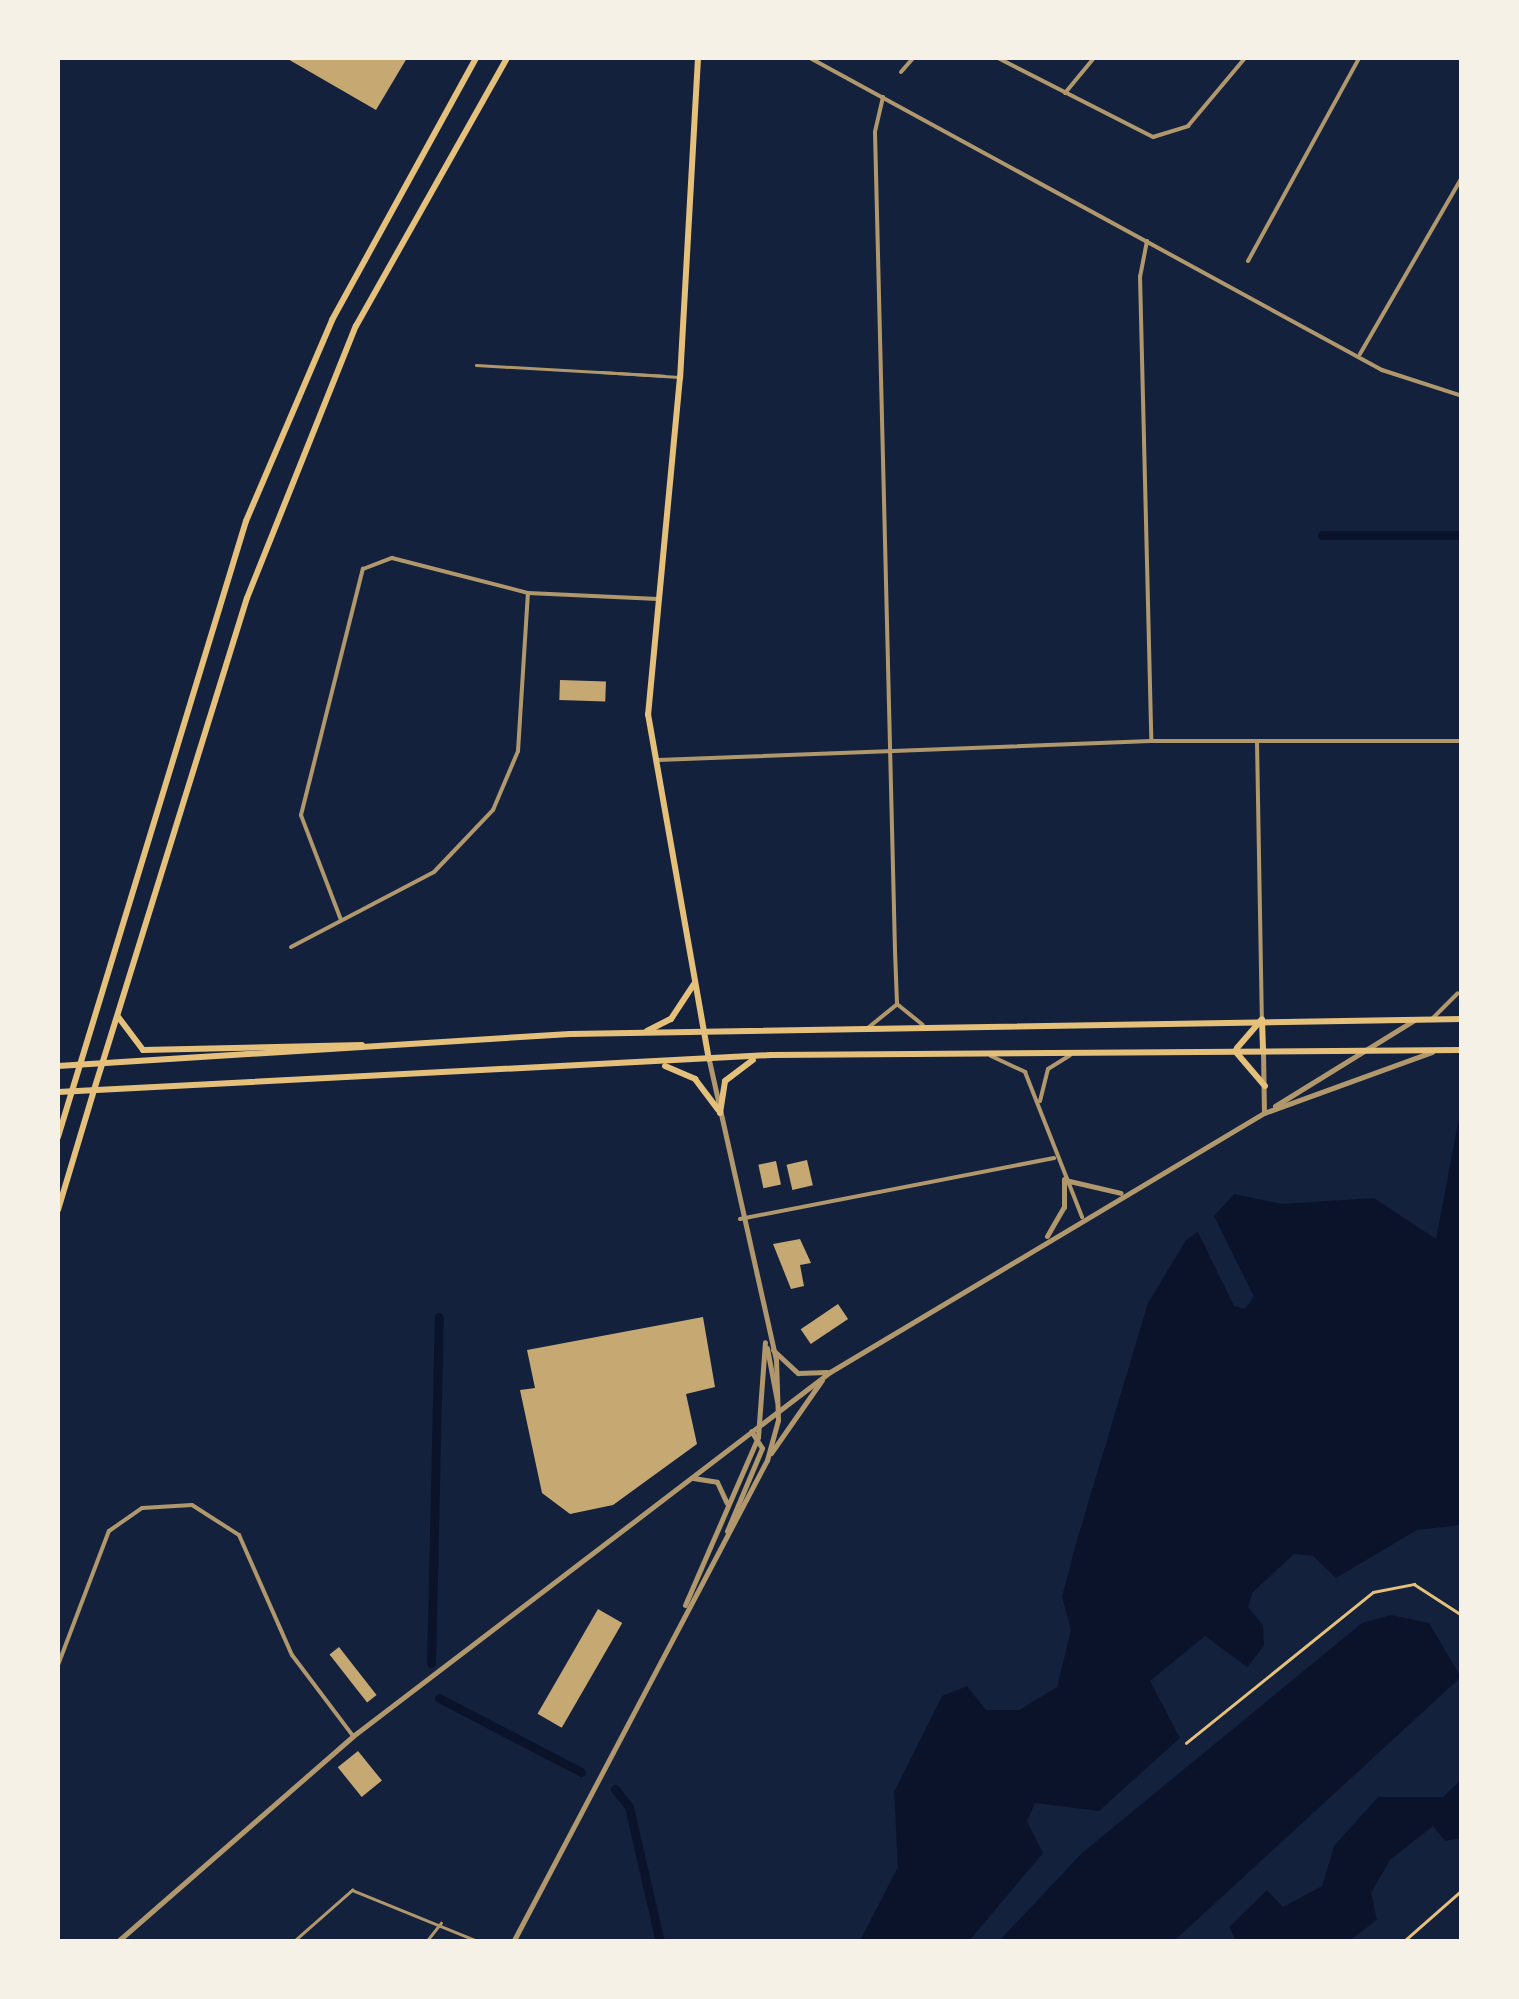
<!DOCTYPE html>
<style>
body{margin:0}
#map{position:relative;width:1519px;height:1999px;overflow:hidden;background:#14213d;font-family:"Sofia Sans Condensed",sans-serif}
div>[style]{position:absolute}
.water>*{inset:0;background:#0b132b}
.canal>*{height:9px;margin:-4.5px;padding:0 4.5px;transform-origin:4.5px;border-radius:4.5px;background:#0b132b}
.building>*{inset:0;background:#c6a872;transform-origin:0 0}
.path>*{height:2.5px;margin:-1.25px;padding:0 1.25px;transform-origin:1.25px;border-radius:1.25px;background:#e5c07b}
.service>*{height:2.5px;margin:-1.25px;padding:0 1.25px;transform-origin:1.25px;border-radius:1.25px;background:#b1986c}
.minor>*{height:4px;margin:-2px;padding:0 2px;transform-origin:2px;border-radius:2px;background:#b1986c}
.tertiary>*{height:5px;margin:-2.5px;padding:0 2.5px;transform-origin:2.5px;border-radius:2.5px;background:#b1986c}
.secondary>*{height:6px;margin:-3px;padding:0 3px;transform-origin:3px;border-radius:3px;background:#e5c07b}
.primary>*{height:6px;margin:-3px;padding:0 3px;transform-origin:3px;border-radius:3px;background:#e5c07b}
span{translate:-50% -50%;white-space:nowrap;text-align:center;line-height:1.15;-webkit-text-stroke:8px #f6f1e7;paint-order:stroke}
.frame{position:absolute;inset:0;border:60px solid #f6f1e7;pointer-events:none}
</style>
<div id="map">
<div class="water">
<i style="clip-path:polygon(1461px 1107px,1461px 1538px,1460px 1525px,1417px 1530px,1336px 1578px,1313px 1556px,1294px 1554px,1253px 1592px,1248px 1607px,1263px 1625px,1264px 1646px,1247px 1667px,1205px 1636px,1150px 1681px,1180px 1738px,1099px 1811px,1035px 1803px,1027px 1821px,1043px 1853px,969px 1941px,860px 1941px,898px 1867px,894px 1792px,942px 1696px,967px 1686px,986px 1710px,1019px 1710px,1057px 1687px,1071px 1630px,1062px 1597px,1077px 1540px,1148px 1303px,1186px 1240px,1198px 1232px,1234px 1306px,1245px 1309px,1254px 1297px,1214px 1216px,1234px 1194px,1282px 1204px,1374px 1198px,1436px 1239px)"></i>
<i style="clip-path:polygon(1391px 1615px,1429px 1623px,1461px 1677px,1174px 1941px,999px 1941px,1082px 1853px,1362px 1623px)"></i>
<i style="clip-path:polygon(1461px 1780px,1461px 1838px,1445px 1841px,1433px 1826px,1390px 1860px,1371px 1893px,1377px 1920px,1349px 1941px,1236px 1941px,1229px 1927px,1267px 1890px,1283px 1907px,1322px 1886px,1334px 1846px,1378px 1797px,1443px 1797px)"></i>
</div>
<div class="canal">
<i style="left:1322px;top:535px;width:140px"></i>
<i style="left:431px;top:1663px;width:346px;rotate:-88.7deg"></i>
<i style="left:439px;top:1698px;width:160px;rotate:27.5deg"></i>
<i style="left:615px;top:1789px;width:23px;rotate:52deg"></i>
<i style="left:629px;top:1807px;width:139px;rotate:77.1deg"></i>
</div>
<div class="building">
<i style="clip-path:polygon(286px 58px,407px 58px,376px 110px)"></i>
<i style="left:560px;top:680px;width:46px;height:20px;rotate:2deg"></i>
<i style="left:807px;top:1160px;width:26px;height:21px;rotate:77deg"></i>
<i style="left:776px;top:1161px;width:24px;height:18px;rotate:78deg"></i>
<i style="clip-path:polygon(800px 1239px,811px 1263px,800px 1265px,804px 1286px,791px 1289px,773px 1244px)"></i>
<i style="left:838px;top:1304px;width:18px;height:45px;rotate:56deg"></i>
<i style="clip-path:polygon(703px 1317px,715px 1387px,686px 1394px,697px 1444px,613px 1505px,570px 1514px,542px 1493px,520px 1390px,535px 1388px,527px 1350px)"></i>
<i style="left:598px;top:1609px;width:28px;height:121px;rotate:30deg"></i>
<i style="left:339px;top:1647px;width:61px;height:12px;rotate:52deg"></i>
<i style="left:358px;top:1751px;width:38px;height:26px;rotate:51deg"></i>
</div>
<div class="path">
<i style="left:1186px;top:1743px;width:240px;rotate:-38.9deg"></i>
<i style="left:1373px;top:1592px;width:42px;rotate:-11deg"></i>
<i style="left:1414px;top:1584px;width:57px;rotate:32.9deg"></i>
<i style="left:1403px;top:1942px;width:79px;rotate:-41.4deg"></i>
</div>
<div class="service">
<i style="left:476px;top:365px;width:188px;rotate:3.3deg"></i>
<i style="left:601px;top:372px;width:78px;rotate:3.7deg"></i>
<i style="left:293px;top:1942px;width:79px;rotate:-41.4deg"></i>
<i style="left:352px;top:1890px;width:138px;rotate:22.1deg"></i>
<i style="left:426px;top:1942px;width:24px;rotate:-52deg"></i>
</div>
<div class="minor">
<i style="left:810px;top:58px;width:652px;rotate:28.61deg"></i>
<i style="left:1382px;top:370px;width:84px;rotate:18deg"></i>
<i style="left:998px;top:58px;width:174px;rotate:27deg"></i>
<i style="left:1153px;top:137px;width:37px;rotate:-17deg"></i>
<i style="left:1188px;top:126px;width:89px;rotate:-50deg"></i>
<i style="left:901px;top:72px;width:18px;rotate:-49deg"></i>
<i style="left:1065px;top:93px;width:45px;rotate:-50.4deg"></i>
<i style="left:883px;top:97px;width:36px;rotate:103deg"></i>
<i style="left:875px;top:132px;width:819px;rotate:88.6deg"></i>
<i style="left:895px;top:951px;width:53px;rotate:87.8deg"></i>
<i style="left:897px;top:1004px;width:33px;rotate:39deg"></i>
<i style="left:1147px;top:241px;width:36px;rotate:101deg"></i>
<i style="left:1140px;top:276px;width:464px;rotate:88.6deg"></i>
<i style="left:1248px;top:261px;width:231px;rotate:-61.3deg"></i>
<i style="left:1360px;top:354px;width:204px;rotate:-60deg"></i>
<i style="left:1257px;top:741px;width:278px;rotate:89deg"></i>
<i style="left:1461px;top:741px;width:259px;rotate:89.8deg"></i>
<i style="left:658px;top:760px;width:493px;rotate:-2.2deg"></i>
<i style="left:1151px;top:741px;width:311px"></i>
<i style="left:341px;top:920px;width:112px;rotate:-110.9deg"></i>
<i style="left:301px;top:815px;width:254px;rotate:-75.9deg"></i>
<i style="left:363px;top:569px;width:31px;rotate:-21deg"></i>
<i style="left:392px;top:558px;width:140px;rotate:14.4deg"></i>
<i style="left:528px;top:593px;width:130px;rotate:2.6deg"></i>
<i style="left:291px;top:947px;width:161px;rotate:-27.7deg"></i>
<i style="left:434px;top:872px;width:86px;rotate:-46.4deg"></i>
<i style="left:493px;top:810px;width:64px;rotate:-67deg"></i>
<i style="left:518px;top:751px;width:158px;rotate:-86.4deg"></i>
<i style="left:1433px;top:1018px;width:35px;rotate:-45deg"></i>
<i style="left:869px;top:1027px;width:36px;rotate:-39deg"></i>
<i style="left:991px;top:1056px;width:38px;rotate:25deg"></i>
<i style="left:1025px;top:1072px;width:156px;rotate:68.5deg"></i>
<i style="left:1040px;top:1101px;width:33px;rotate:-76deg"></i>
<i style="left:1048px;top:1069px;width:26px;rotate:-32deg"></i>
<i style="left:740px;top:1219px;width:320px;rotate:-11deg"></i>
<i style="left:58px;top:1665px;width:143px;rotate:-69.2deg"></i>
<i style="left:109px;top:1531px;width:40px;rotate:-34.9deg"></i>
<i style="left:142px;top:1508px;width:50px;rotate:-3.4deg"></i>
<i style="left:192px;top:1505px;width:56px;rotate:32.6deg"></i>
<i style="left:239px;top:1535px;width:131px;rotate:66.2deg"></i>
<i style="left:292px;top:1655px;width:101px;rotate:53deg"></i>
</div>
<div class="tertiary">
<i style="left:1263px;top:1051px;width:62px;rotate:89.1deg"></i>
<i style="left:1275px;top:1106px;width:163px;rotate:-31.7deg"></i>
<i style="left:1065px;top:1180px;width:57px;rotate:13.1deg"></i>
<i style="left:1047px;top:1236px;width:34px;rotate:-60deg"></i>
<i style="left:1064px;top:1207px;width:28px;rotate:-90deg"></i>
<i style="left:767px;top:1348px;width:54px;rotate:79.3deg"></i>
<i style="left:773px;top:1350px;width:34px;rotate:43deg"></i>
<i style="left:798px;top:1373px;width:29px;rotate:-2deg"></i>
<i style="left:771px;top:1453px;width:89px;rotate:-55.1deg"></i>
<i style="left:693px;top:1478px;width:24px;rotate:9deg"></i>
<i style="left:717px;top:1482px;width:23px;rotate:65deg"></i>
<i style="left:727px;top:1531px;width:90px;rotate:-67.1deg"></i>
<i style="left:762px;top:1448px;width:20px;rotate:-123deg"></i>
<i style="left:685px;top:1605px;width:183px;rotate:-66.5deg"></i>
<i style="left:758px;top:1437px;width:95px;rotate:-85.8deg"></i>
<i style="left:117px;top:1942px;width:313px;rotate:-41.1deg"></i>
<i style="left:353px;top:1736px;width:600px;rotate:-37.35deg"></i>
<i style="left:830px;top:1372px;width:505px;rotate:-30.83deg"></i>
<i style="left:1264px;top:1113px;width:179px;rotate:-20deg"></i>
<i style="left:513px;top:1942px;width:545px;rotate:-62.21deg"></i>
<i style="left:767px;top:1460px;width:41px;rotate:-74.6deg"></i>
<i style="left:778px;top:1420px;width:60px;rotate:-91.9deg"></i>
<i style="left:776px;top:1360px;width:307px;rotate:-102.6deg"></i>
</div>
<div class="secondary">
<i style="left:698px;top:58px;width:320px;rotate:93.2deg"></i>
<i style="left:680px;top:377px;width:339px;rotate:95.4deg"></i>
<i style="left:648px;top:714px;width:350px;rotate:80deg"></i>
<i style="left:58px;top:1137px;width:48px;rotate:-73.1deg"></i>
<i style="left:58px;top:1210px;width:125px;rotate:-73.3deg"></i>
</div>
<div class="primary">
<i style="left:119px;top:1018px;width:40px;rotate:53deg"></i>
<i style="left:143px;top:1050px;width:219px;rotate:-1.3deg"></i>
<i style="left:1262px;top:1020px;width:29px;rotate:88deg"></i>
<i style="left:647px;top:1031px;width:27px;rotate:-27deg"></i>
<i style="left:671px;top:1019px;width:42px;rotate:-56.7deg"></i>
<i style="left:1237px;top:1048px;width:38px;rotate:-49deg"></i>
<i style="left:1235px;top:1051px;width:46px;rotate:49.4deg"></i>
<i style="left:58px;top:1066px;width:513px;rotate:-3.58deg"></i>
<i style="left:570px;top:1034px;width:892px;rotate:-0.96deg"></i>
<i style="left:665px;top:1066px;width:33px;rotate:23deg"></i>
<i style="left:695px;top:1079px;width:39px;rotate:53deg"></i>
<i style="left:94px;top:1090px;width:515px;rotate:-72.73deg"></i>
<i style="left:247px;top:598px;width:293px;rotate:-68.2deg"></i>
<i style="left:356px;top:326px;width:308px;rotate:-60.6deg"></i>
<i style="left:72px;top:1091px;width:596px;rotate:-73.02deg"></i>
<i style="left:246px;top:521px;width:219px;rotate:-66.8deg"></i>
<i style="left:332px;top:320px;width:299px;rotate:-61.2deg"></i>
<i style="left:58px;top:1092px;width:714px;rotate:-2.97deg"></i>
<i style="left:771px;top:1055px;width:691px;rotate:-0.41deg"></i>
<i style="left:720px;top:1113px;width:32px;rotate:-81deg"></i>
<i style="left:725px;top:1081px;width:35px;rotate:-37deg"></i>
</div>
<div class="frame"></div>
</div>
